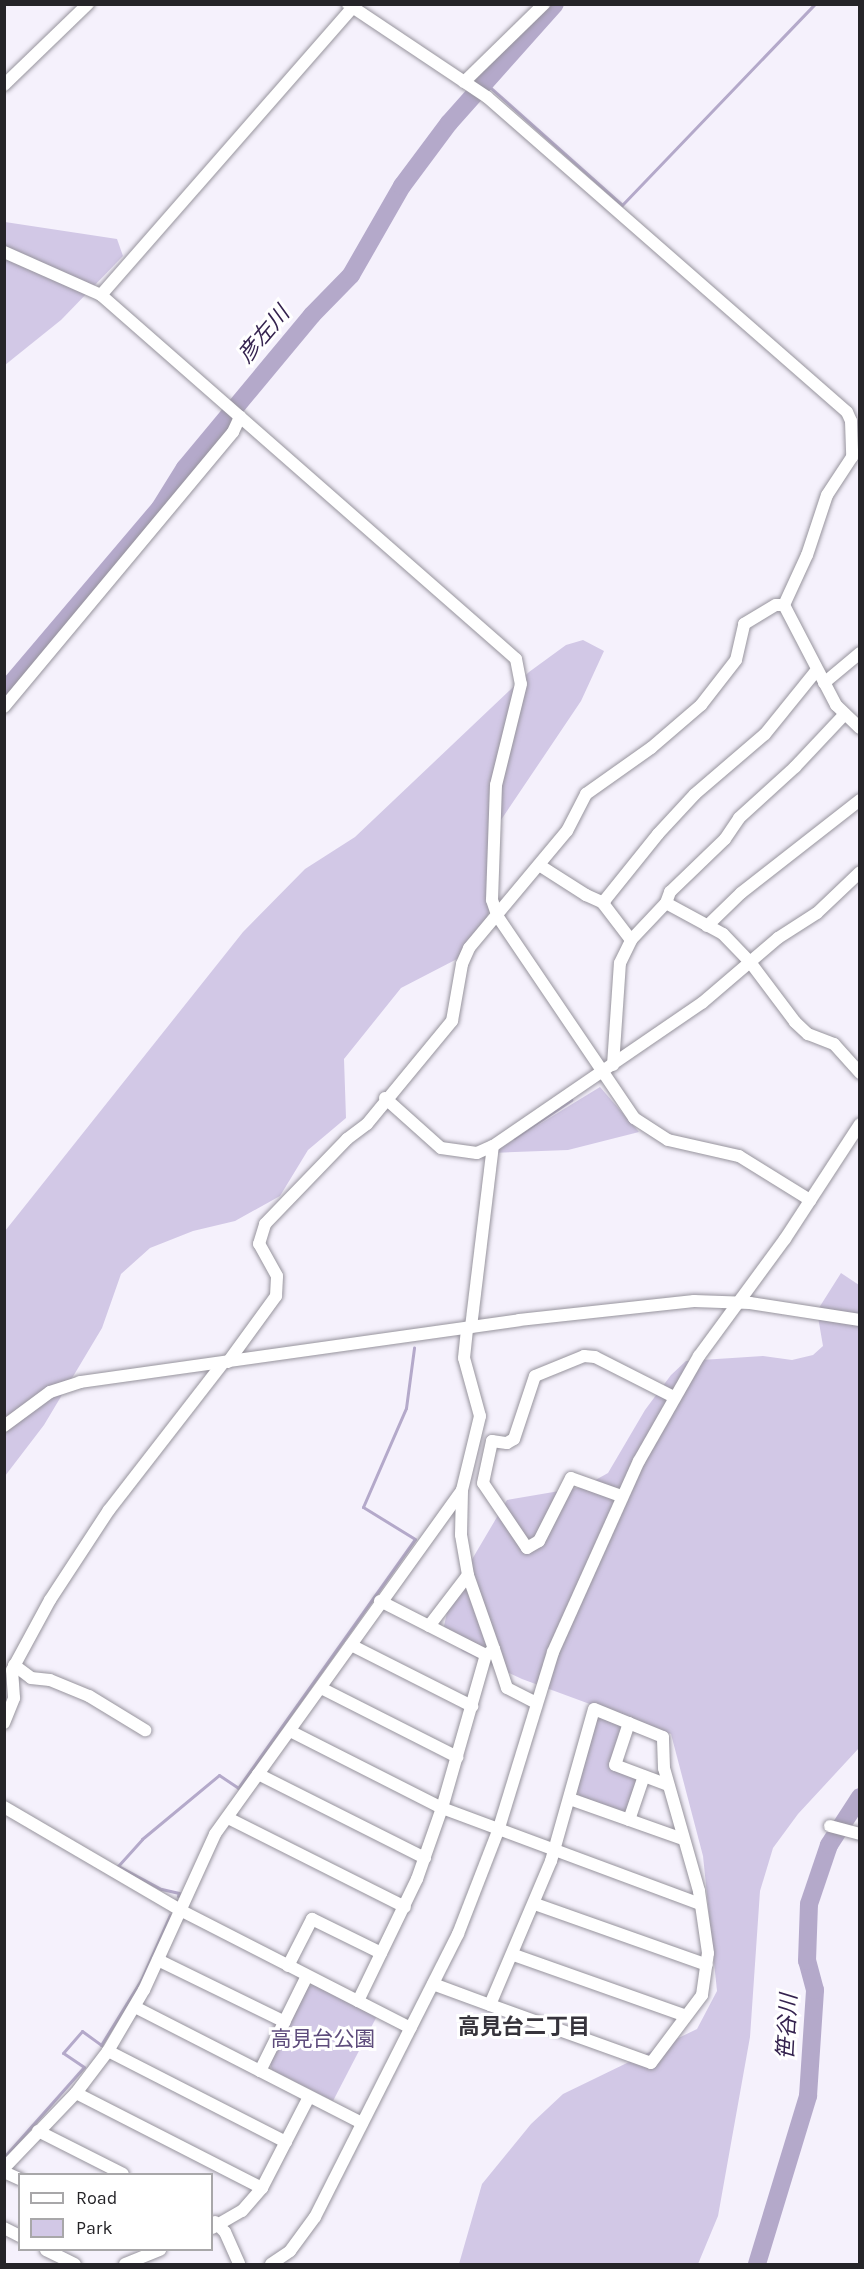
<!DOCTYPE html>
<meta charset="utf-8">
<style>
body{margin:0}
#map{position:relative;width:864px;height:2269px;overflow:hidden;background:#f5f1fc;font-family:Karla,"Noto Sans JP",sans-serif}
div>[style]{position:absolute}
.green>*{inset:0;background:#d2c8e6}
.stream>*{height:3px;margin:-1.5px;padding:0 1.5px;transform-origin:1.5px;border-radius:1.5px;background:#b4a9ca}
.river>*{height:18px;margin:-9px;padding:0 9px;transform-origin:9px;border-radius:9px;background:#b4a9ca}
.roads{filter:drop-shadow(0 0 2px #97949d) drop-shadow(0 0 2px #97949d)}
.minor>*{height:12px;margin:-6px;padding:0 6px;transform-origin:6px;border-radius:6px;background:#fff}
span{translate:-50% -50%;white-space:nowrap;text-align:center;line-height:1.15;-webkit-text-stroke:6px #fff;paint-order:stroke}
.park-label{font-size:21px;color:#5e4c7c}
.water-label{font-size:22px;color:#34224e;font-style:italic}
.neighbourhood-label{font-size:22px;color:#37343c;font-weight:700}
.frame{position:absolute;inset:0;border:6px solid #252428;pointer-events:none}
.legend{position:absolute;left:18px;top:2173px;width:195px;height:78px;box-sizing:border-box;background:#fff;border:2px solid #a8a7a9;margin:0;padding:8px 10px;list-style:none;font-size:18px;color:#252428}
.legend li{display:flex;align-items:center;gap:12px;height:30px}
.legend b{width:30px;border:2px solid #a8a7a9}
</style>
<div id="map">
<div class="green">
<i style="clip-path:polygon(5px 222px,117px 239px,123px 256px,61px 320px,5px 365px)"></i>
<i style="clip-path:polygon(583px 640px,604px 651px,581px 701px,501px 820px,496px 842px,498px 877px,487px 918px,457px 959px,401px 988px,344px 1059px,346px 1118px,308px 1150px,280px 1196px,235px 1221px,193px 1231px,150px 1248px,121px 1274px,102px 1328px,44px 1425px,5px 1476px,5px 1231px,243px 932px,305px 869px,355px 837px,529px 672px,566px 645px)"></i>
<i style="clip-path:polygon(600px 1087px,639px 1132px,568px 1150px,492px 1153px)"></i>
<i style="clip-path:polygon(841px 1273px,859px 1285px,859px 1748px,798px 1814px,773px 1848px,760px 1891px,750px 2037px,718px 2216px,698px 2264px,459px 2264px,482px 2184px,531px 2124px,563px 2094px,697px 2029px,717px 1991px,703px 1856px,671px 1734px,522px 1679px,462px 1651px,444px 1626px,451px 1595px,507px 1500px,583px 1487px,608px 1473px,645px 1410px,671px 1375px,686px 1361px,763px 1356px,792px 1360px,813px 1355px,823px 1346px,817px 1311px)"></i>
<i style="clip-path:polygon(604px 1717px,625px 1726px,611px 1766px,639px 1777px,628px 1815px,581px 1798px,577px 1791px,596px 1720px)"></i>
<i style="clip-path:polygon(315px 1984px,377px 2016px,333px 2101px,272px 2070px,270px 2063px,308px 1987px)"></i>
</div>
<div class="stream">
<i style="left:483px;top:81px;width:186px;rotate:41.7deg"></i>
<i style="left:622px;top:205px;width:279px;rotate:-46.2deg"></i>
<i style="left:514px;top:1138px;width:69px;rotate:-33.7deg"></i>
<i style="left:178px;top:1896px;width:3px;rotate:-72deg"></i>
<i style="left:179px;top:1893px;width:18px;rotate:-167deg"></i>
<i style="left:161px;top:1889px;width:49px;rotate:-151.9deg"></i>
<i style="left:118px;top:1866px;width:36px;rotate:-48deg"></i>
<i style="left:142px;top:1839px;width:100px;rotate:-39.7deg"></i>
<i style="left:219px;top:1775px;width:23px;rotate:34deg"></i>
<i style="left:238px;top:1788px;width:305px;rotate:-54.6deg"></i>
<i style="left:415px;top:1539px;width:61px;rotate:-148.4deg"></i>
<i style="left:363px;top:1507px;width:108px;rotate:-66.5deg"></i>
<i style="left:406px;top:1408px;width:61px;rotate:-82.4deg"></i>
<i style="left:4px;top:2157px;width:120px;rotate:-48.4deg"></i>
<i style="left:84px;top:2067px;width:25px;rotate:-146deg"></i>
<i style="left:63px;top:2053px;width:29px;rotate:-49deg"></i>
<i style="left:82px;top:2031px;width:24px;rotate:36deg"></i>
<i style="left:101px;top:2045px;width:76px;rotate:-58.4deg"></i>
<i style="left:141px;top:1980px;width:71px;rotate:-66deg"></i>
</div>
<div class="river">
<i style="left:4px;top:692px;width:241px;rotate:-49.7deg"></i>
<i style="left:160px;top:508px;width:47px;rotate:-58deg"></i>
<i style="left:185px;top:468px;width:199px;rotate:-50.3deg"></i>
<i style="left:312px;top:315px;width:56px;rotate:-45.7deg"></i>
<i style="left:351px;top:275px;width:103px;rotate:-60.2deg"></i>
<i style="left:402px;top:186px;width:79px;rotate:-53.3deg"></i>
<i style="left:449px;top:123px;width:159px;rotate:-48.3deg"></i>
<i style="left:757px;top:2264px;width:176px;rotate:-73.1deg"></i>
<i style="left:808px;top:2096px;width:106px;rotate:-86.2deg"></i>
<i style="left:815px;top:1990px;width:30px;rotate:-105deg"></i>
<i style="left:807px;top:1961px;width:57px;rotate:-88deg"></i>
<i style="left:809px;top:1904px;width:62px;rotate:-71.3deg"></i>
<i style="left:829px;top:1845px;width:57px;rotate:-57.1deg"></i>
</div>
<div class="roads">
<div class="minor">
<i style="left:348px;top:4px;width:167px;rotate:33.8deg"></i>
<i style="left:487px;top:97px;width:478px;rotate:41.2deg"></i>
<i style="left:847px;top:412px;width:10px;rotate:66deg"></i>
<i style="left:851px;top:421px;width:36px;rotate:88deg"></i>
<i style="left:852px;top:457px;width:45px;rotate:123.3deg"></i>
<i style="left:827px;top:495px;width:63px;rotate:108.4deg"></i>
<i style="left:807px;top:555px;width:55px;rotate:114.7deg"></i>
<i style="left:464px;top:82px;width:112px;rotate:-44.3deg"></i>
<i style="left:4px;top:85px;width:117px;rotate:-44deg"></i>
<i style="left:4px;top:252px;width:106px;rotate:23.9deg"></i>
<i style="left:101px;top:295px;width:552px;rotate:41.25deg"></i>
<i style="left:516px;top:659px;width:25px;rotate:79deg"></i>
<i style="left:521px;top:684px;width:104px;rotate:103.9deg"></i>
<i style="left:496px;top:785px;width:115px;rotate:92deg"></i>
<i style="left:492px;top:900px;width:18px;rotate:71deg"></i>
<i style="left:498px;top:917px;width:243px;rotate:55.9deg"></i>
<i style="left:634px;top:1118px;width:40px;rotate:32.9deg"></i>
<i style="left:668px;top:1140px;width:73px;rotate:12.7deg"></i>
<i style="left:739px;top:1156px;width:84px;rotate:31.8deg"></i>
<i style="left:101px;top:295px;width:387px;rotate:-48.8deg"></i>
<i style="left:784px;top:605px;width:113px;rotate:62.5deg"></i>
<i style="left:836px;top:705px;width:33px;rotate:44deg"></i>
<i style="left:824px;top:683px;width:47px;rotate:-39.8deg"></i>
<i style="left:4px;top:707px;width:358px;rotate:-50.2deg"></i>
<i style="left:233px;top:432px;width:17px;rotate:-65deg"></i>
<i style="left:539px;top:865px;width:56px;rotate:32.6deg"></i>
<i style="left:586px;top:895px;width:17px;rotate:24deg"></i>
<i style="left:602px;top:902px;width:4px;rotate:-34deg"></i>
<i style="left:605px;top:900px;width:85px;rotate:-51.2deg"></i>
<i style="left:658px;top:834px;width:54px;rotate:-47.2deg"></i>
<i style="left:695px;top:794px;width:92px;rotate:-40.6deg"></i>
<i style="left:765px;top:734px;width:81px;rotate:-51deg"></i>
<i style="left:602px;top:902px;width:48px;rotate:52.7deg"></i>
<i style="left:666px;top:903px;width:65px;rotate:28.5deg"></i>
<i style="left:723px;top:934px;width:39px;rotate:46deg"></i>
<i style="left:750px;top:962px;width:75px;rotate:53.1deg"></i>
<i style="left:795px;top:1022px;width:18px;rotate:43deg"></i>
<i style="left:808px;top:1034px;width:28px;rotate:21deg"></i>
<i style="left:834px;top:1044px;width:39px;rotate:48deg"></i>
<i style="left:707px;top:926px;width:47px;rotate:-44.1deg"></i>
<i style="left:741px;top:893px;width:151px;rotate:-38deg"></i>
<i style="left:613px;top:1065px;width:102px;rotate:-86.1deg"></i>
<i style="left:620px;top:963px;width:25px;rotate:-64deg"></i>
<i style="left:631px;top:940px;width:51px;rotate:-46.6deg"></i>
<i style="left:666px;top:903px;width:12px;rotate:-70deg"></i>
<i style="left:670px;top:892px;width:76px;rotate:-43.9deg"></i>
<i style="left:725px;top:839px;width:25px;rotate:-56deg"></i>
<i style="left:739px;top:818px;width:76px;rotate:-42.3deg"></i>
<i style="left:795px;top:767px;width:71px;rotate:-46.7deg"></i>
<i style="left:385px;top:1098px;width:75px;rotate:41.8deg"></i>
<i style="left:441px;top:1148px;width:36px;rotate:8deg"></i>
<i style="left:477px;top:1153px;width:17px;rotate:-24deg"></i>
<i style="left:493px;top:1146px;width:253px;rotate:-34.4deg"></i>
<i style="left:702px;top:1003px;width:100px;rotate:-40.5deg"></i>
<i style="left:778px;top:938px;width:46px;rotate:-32.7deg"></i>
<i style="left:817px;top:913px;width:59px;rotate:-43.6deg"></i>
<i style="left:471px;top:1327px;width:182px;rotate:-83.1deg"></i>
<i style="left:228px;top:1362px;width:82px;rotate:-54deg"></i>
<i style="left:276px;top:1296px;width:20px;rotate:-87deg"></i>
<i style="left:277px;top:1276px;width:37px;rotate:-119deg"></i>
<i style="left:259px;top:1244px;width:21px;rotate:-73deg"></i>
<i style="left:265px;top:1224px;width:118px;rotate:-46deg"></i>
<i style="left:347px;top:1139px;width:25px;rotate:-37deg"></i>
<i style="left:367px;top:1124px;width:134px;rotate:-50.5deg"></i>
<i style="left:452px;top:1021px;width:58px;rotate:-80deg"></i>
<i style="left:462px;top:964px;width:17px;rotate:-66deg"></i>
<i style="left:469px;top:948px;width:153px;rotate:-50.1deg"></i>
<i style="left:567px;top:831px;width:42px;rotate:-62.8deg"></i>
<i style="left:586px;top:794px;width:80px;rotate:-35.3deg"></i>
<i style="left:651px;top:748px;width:66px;rotate:-40.7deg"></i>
<i style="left:701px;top:705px;width:57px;rotate:-52.1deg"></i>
<i style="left:736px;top:660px;width:37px;rotate:-77deg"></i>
<i style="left:744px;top:624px;width:37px;rotate:-31deg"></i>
<i style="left:776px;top:605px;width:8px"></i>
<i style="left:4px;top:1426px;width:57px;rotate:-36.5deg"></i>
<i style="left:50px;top:1392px;width:32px;rotate:-18deg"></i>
<i style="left:80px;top:1382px;width:443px;rotate:-8deg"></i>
<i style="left:519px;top:1320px;width:176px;rotate:-6.2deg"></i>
<i style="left:694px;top:1301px;width:56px;rotate:2deg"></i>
<i style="left:750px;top:1303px;width:111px;rotate:8.8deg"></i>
<i style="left:621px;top:1496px;width:53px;rotate:-160.2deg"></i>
<i style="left:571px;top:1478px;width:71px;rotate:116.9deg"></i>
<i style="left:539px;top:1541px;width:14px;rotate:150deg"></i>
<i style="left:527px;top:1548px;width:78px;rotate:-124.1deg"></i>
<i style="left:483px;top:1483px;width:43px;rotate:-77.9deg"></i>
<i style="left:492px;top:1441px;width:15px;rotate:8deg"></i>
<i style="left:507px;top:1443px;width:8px;rotate:-30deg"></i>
<i style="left:514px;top:1439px;width:66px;rotate:-71.6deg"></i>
<i style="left:535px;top:1376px;width:53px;rotate:-22.2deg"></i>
<i style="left:584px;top:1356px;width:11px;rotate:5deg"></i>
<i style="left:595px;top:1357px;width:89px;rotate:26.9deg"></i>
<i style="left:380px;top:1601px;width:119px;rotate:27deg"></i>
<i style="left:429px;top:1626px;width:64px;rotate:-52.6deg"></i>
<i style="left:351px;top:1645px;width:136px;rotate:26.8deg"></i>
<i style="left:494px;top:1649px;width:41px;rotate:71.6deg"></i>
<i style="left:507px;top:1688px;width:31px;rotate:27deg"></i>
<i style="left:14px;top:1665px;width:21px;rotate:37deg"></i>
<i style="left:31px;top:1678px;width:19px;rotate:6deg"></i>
<i style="left:50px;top:1680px;width:42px;rotate:22.3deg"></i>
<i style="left:89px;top:1696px;width:66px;rotate:31.3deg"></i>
<i style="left:321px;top:1688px;width:153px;rotate:26.9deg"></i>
<i style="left:4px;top:1723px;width:27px;rotate:-68deg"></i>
<i style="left:14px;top:1698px;width:28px;rotate:-94deg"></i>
<i style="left:12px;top:1670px;width:80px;rotate:-61.5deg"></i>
<i style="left:50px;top:1600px;width:108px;rotate:-56.8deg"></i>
<i style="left:109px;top:1510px;width:186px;rotate:-52.2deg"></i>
<i style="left:629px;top:1723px;width:44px;rotate:108.4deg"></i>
<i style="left:615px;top:1765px;width:57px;rotate:20.7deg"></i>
<i style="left:290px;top:1731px;width:170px;rotate:26.9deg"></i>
<i style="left:442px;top:1808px;width:275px;rotate:20.4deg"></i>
<i style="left:258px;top:1774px;width:187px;rotate:26.7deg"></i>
<i style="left:570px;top:1799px;width:120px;rotate:19.5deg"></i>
<i style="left:4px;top:1807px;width:204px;rotate:30.3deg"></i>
<i style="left:180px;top:1910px;width:259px;rotate:27.1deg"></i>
<i style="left:228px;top:1818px;width:198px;rotate:26.7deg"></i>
<i style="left:629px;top:1820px;width:46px;rotate:-71.2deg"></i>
<i style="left:830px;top:1826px;width:31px;rotate:15deg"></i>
<i style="left:535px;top:1904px;width:182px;rotate:19.5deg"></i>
<i style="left:514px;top:1955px;width:182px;rotate:19.5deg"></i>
<i style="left:158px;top:1960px;width:141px;rotate:26deg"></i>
<i style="left:288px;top:1966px;width:53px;rotate:-62.9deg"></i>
<i style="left:312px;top:1919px;width:77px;rotate:26.2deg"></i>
<i style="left:433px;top:1984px;width:61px;rotate:20.2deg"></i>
<i style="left:490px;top:2005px;width:171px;rotate:19.8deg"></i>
<i style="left:651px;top:2063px;width:85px;rotate:-53.1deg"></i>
<i style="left:702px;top:1995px;width:42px;rotate:-81.9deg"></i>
<i style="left:708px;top:1953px;width:63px;rotate:-98.3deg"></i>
<i style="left:699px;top:1891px;width:128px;rotate:-105.9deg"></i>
<i style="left:664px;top:1768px;width:31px;rotate:-92deg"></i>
<i style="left:663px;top:1737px;width:74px;rotate:-157.9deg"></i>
<i style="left:594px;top:1709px;width:158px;rotate:105.8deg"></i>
<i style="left:551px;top:1861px;width:156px;rotate:113deg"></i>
<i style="left:358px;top:2001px;width:136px;rotate:-64.2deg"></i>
<i style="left:417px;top:1879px;width:75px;rotate:-70.6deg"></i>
<i style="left:442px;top:1808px;width:159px;rotate:-74deg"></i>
<i style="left:486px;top:1655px;width:10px;rotate:-37deg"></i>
<i style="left:494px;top:1649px;width:78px;rotate:-109.4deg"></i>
<i style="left:468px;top:1575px;width:41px;rotate:-99.9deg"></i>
<i style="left:461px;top:1535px;width:45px;rotate:-88.7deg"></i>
<i style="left:135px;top:2007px;width:255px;rotate:27.1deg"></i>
<i style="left:108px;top:2051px;width:200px;rotate:27.1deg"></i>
<i style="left:260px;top:2071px;width:106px;rotate:-63.7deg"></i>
<i style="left:76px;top:2093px;width:209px;rotate:27.1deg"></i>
<i style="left:38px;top:2131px;width:95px;rotate:26.8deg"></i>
<i style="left:4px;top:2168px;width:104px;rotate:-46.2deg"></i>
<i style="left:76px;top:2093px;width:53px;rotate:-52.7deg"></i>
<i style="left:108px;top:2051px;width:71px;rotate:-59.5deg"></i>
<i style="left:144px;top:1990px;width:171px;rotate:-65.5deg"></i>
<i style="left:215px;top:1834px;width:423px;rotate:-54.3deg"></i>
<i style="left:462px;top:1490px;width:76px;rotate:-76.3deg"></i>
<i style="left:480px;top:1416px;width:60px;rotate:-105.4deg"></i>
<i style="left:464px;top:1358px;width:30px;rotate:-84deg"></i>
<i style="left:4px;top:2172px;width:17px;rotate:24deg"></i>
<i style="left:215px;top:2222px;width:14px;rotate:45deg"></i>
<i style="left:225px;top:2232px;width:35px;rotate:66deg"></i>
<i style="left:4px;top:2228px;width:18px;rotate:27deg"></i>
<i style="left:212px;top:2228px;width:34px;rotate:-30deg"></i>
<i style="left:242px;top:2211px;width:30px;rotate:-49deg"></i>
<i style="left:262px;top:2188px;width:102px;rotate:-62.7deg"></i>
<i style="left:46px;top:2250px;width:32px;rotate:26deg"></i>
<i style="left:125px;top:2264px;width:38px;rotate:-22deg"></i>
<i style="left:271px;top:2264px;width:23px;rotate:-34deg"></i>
<i style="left:290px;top:2251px;width:42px;rotate:-53.7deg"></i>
<i style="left:315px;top:2217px;width:317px;rotate:-63.2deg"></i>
<i style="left:458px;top:1934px;width:110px;rotate:-68.8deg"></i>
<i style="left:498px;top:1831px;width:187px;rotate:-72.9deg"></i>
<i style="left:553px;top:1652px;width:209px;rotate:-65.8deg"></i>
<i style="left:639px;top:1461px;width:121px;rotate:-60.3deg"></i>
<i style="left:699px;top:1356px;width:145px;rotate:-53.7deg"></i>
<i style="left:785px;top:1239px;width:137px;rotate:-56.9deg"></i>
</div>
</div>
<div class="park-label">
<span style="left:323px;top:2039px">高見台公園</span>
</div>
<div class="water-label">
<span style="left:264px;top:335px;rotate:-50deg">彦左川</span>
<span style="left:788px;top:2027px;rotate:-87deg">笹谷川</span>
</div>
<div class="neighbourhood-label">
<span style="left:524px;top:2028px">高見台二丁目</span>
</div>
<div class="frame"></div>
<ul class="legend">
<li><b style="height:8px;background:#fff"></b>Road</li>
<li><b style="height:16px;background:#d2c8e6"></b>Park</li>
</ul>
</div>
